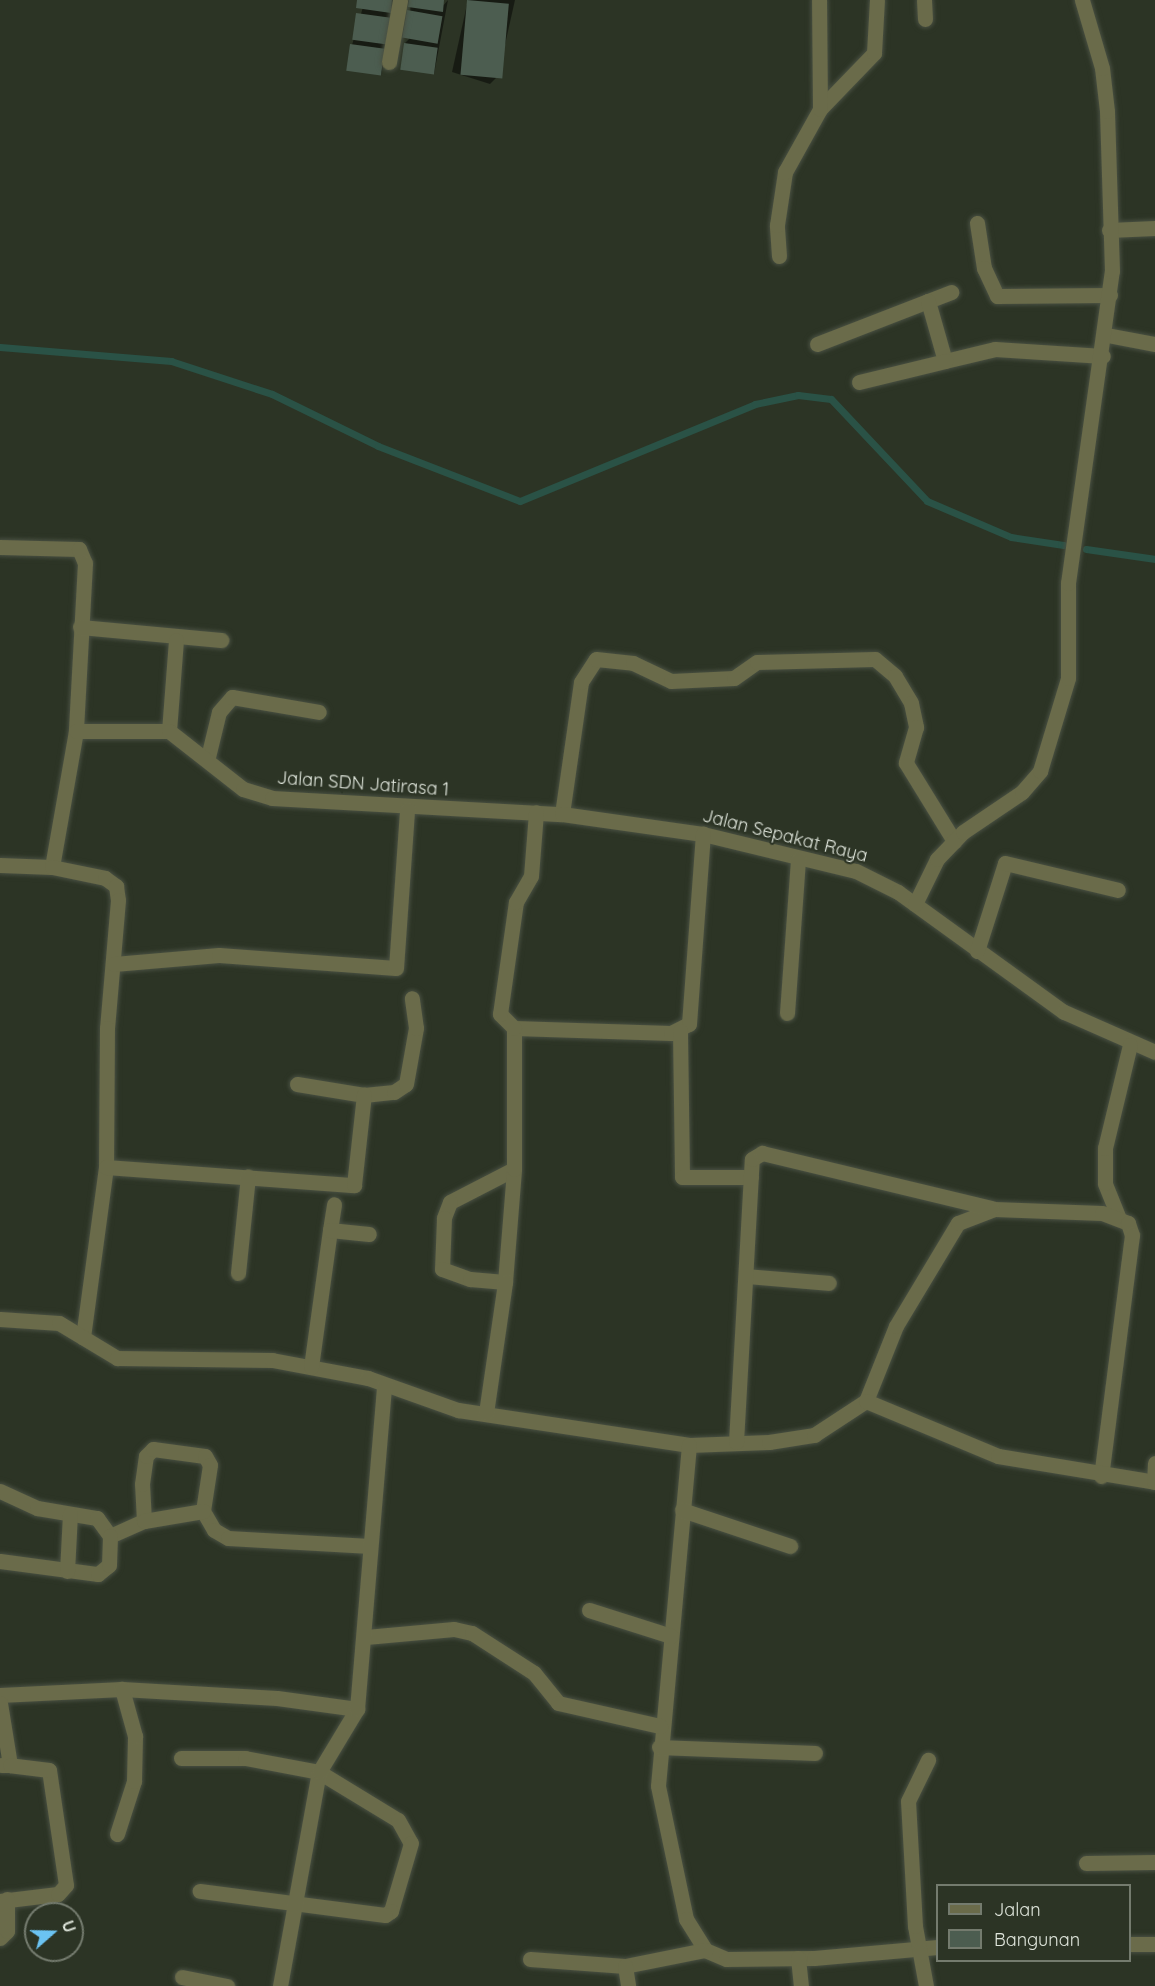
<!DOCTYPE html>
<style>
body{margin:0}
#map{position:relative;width:1155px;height:1986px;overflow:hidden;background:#2c3425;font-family:Quicksand,sans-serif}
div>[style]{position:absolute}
.shadow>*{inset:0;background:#0007}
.stream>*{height:7px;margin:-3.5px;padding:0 3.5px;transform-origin:3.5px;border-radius:3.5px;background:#2a5246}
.building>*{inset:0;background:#4c5d50;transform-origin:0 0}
.roads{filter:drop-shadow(0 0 2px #495042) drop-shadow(0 0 2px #495042)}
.minor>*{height:15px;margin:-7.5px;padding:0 7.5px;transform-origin:7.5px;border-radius:7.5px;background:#6a6b4a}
span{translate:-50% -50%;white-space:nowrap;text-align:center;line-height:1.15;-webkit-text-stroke:4.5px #2c3425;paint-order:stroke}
.street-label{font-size:18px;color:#dfe5db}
.legend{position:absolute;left:936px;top:1884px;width:195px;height:78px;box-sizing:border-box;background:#2c3425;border:2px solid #747b6e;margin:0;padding:8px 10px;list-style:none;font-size:18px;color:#dfe5db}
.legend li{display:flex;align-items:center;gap:12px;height:30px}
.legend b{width:30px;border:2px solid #747b6e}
.north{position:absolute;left:24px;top:1902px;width:60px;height:60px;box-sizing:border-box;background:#2c3425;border:2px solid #747b6e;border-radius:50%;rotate:70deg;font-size:16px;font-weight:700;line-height:24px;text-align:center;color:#dfe5db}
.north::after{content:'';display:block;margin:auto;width:21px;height:27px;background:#6bc3f2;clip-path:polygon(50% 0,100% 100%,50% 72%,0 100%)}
</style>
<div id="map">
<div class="shadow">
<i style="clip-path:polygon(358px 0,396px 0,381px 75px,352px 45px,363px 7px)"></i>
<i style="clip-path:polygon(410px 0,443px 0,442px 7px,448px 0,434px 74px,405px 43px,411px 37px)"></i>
<i style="clip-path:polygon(468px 0,515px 0,498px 76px,490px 84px,452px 72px)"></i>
</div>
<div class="stream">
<i style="left:0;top:347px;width:172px;rotate:4.7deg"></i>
<i style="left:171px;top:361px;width:106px;rotate:18.1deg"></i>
<i style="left:272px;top:394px;width:118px;rotate:26.1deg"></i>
<i style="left:378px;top:446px;width:152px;rotate:21.2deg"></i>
<i style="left:520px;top:501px;width:254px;rotate:-22.4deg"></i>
<i style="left:755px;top:404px;width:44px;rotate:-11.8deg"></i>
<i style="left:798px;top:395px;width:33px;rotate:7deg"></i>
<i style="left:831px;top:399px;width:140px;rotate:46.7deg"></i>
<i style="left:927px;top:501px;width:91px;rotate:23.2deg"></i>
<i style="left:1011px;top:537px;width:53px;rotate:8.7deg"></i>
<i style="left:1086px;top:549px;width:70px;rotate:8.2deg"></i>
</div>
<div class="building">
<i style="clip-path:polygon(357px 0,392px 0,391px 13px,356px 8px)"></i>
<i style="clip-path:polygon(409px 0,444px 0,443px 12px,408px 7px)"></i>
<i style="left:467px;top:0;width:42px;height:75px;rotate:5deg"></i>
<i style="left:407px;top:10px;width:36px;height:28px;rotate:10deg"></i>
<i style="left:356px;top:13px;width:35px;height:27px;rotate:8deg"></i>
<i style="left:404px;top:43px;width:34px;height:27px;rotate:8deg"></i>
<i style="left:350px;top:44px;width:35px;height:27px;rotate:8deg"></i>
</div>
<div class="roads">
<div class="minor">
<i style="left:924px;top:0;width:19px;rotate:87deg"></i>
<i style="left:389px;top:62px;width:63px;rotate:-79.9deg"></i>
<i style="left:820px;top:109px;width:78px;rotate:-46deg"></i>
<i style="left:874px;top:53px;width:53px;rotate:-86.8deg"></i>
<i style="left:977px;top:223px;width:46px;rotate:81.2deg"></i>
<i style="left:984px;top:268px;width:31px;rotate:65deg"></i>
<i style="left:997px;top:296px;width:113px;rotate:-0.5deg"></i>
<i style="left:1109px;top:230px;width:46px;rotate:-2.5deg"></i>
<i style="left:779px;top:256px;width:31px;rotate:-94deg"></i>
<i style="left:777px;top:225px;width:54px;rotate:-81.4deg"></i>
<i style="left:785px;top:172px;width:72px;rotate:-60.9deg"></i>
<i style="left:820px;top:109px;width:109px;rotate:-90.5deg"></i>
<i style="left:928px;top:301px;width:25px;rotate:-21deg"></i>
<i style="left:1107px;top:335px;width:49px;rotate:10.6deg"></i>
<i style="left:817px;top:344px;width:119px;rotate:-21.2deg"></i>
<i style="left:928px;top:301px;width:62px;rotate:74.2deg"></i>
<i style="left:945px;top:361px;width:51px;rotate:-13.5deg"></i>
<i style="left:995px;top:349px;width:108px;rotate:3.7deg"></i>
<i style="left:859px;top:382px;width:89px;rotate:-13.7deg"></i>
<i style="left:0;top:547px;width:79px;rotate:1.5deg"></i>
<i style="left:79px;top:549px;width:15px;rotate:67deg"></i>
<i style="left:85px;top:563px;width:168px;rotate:93.1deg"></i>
<i style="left:80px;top:627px;width:142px;rotate:5.3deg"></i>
<i style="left:169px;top:731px;width:91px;rotate:-85.6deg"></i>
<i style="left:208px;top:757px;width:46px;rotate:-76.3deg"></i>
<i style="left:219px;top:712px;width:20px;rotate:-49deg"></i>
<i style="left:232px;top:697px;width:88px;rotate:9.8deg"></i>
<i style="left:562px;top:814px;width:133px;rotate:-81.8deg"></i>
<i style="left:581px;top:682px;width:27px;rotate:-57deg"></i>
<i style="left:596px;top:659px;width:37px;rotate:6deg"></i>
<i style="left:633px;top:663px;width:42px;rotate:25.3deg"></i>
<i style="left:671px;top:681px;width:63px;rotate:-2.7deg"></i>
<i style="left:734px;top:678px;width:28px;rotate:-35deg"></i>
<i style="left:757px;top:662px;width:118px;rotate:-1.5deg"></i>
<i style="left:875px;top:659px;width:26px;rotate:40deg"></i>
<i style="left:895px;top:676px;width:31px;rotate:59deg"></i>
<i style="left:911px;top:703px;width:25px;rotate:78deg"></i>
<i style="left:916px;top:727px;width:37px;rotate:106deg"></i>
<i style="left:906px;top:763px;width:92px;rotate:58.4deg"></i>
<i style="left:0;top:865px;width:52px;rotate:2.2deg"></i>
<i style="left:52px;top:867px;width:138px;rotate:-80deg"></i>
<i style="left:76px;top:731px;width:93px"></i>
<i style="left:169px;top:731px;width:94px;rotate:38.1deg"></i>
<i style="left:243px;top:789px;width:30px;rotate:17deg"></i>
<i style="left:272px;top:798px;width:290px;rotate:3.2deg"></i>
<i style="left:562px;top:814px;width:142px;rotate:8.1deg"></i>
<i style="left:703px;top:834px;width:157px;rotate:13.6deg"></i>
<i style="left:856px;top:871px;width:47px;rotate:26.6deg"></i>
<i style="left:898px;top:892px;width:205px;rotate:35.9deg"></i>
<i style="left:1064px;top:1012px;width:99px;rotate:23.7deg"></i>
<i style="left:52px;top:867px;width:54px;rotate:11.7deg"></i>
<i style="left:105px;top:878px;width:14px;rotate:36deg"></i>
<i style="left:116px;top:886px;width:14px;rotate:82deg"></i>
<i style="left:118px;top:900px;width:128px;rotate:94.9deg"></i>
<i style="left:107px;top:1028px;width:139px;rotate:90.4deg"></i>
<i style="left:106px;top:1167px;width:172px;rotate:97.7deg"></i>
<i style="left:915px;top:904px;width:50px;rotate:-63.9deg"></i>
<i style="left:937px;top:859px;width:37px;rotate:-46deg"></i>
<i style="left:963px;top:832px;width:71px;rotate:-34.1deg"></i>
<i style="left:1022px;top:792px;width:28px;rotate:-49deg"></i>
<i style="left:1040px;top:771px;width:97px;rotate:-73.2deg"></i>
<i style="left:1068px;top:678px;width:95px;rotate:-90deg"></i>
<i style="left:1068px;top:583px;width:315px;rotate:-82deg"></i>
<i style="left:1112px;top:271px;width:160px;rotate:-91.8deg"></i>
<i style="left:1107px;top:111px;width:43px;rotate:-96.6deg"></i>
<i style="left:1102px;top:68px;width:71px;rotate:-106.4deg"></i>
<i style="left:977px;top:951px;width:92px;rotate:-72.3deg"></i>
<i style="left:1005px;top:863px;width:116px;rotate:13.4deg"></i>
<i style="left:114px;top:964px;width:105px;rotate:-4.9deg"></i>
<i style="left:219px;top:955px;width:177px;rotate:4.2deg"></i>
<i style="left:396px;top:968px;width:159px;rotate:-86deg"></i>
<i style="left:787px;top:1013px;width:154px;rotate:-85.9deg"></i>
<i style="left:514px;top:1028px;width:157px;rotate:1.8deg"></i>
<i style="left:671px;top:1033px;width:20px;rotate:-27deg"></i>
<i style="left:689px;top:1024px;width:191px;rotate:-85.8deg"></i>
<i style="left:680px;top:1031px;width:146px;rotate:89.2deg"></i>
<i style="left:682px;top:1177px;width:69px"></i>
<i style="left:297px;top:1084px;width:68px;rotate:9.3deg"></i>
<i style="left:364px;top:1095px;width:30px;rotate:-6deg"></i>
<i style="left:394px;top:1092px;width:14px;rotate:-34deg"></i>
<i style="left:406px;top:1084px;width:57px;rotate:-79.9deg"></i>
<i style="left:416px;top:1028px;width:30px;rotate:-98deg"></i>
<i style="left:106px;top:1167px;width:249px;rotate:4.2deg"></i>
<i style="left:354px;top:1185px;width:91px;rotate:-83.7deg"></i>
<i style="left:514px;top:1169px;width:72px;rotate:152.7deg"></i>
<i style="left:450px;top:1202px;width:17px;rotate:111deg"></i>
<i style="left:444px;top:1218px;width:51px;rotate:92.2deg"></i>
<i style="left:442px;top:1269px;width:30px;rotate:20deg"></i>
<i style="left:470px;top:1279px;width:35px;rotate:5deg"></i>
<i style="left:505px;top:1282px;width:113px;rotate:-85.4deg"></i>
<i style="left:514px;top:1169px;width:141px;rotate:-90deg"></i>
<i style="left:514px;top:1028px;width:20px;rotate:-135deg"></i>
<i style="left:500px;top:1014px;width:113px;rotate:-81.9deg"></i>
<i style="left:516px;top:902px;width:30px;rotate:-60deg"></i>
<i style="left:531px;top:876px;width:64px;rotate:-85.5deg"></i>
<i style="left:1118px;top:1216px;width:35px;rotate:-112deg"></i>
<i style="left:1105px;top:1183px;width:35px;rotate:-90deg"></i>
<i style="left:1105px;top:1148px;width:106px;rotate:-76.4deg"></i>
<i style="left:330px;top:1230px;width:26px;rotate:-81deg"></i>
<i style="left:238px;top:1273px;width:97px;rotate:-84.1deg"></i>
<i style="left:746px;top:1276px;width:83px;rotate:4.8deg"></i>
<i style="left:0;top:1319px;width:59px;rotate:3.9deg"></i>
<i style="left:59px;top:1323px;width:68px;rotate:31.1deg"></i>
<i style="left:117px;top:1358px;width:155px;rotate:0.7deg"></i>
<i style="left:272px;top:1360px;width:98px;rotate:10.6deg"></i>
<i style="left:368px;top:1378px;width:96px;rotate:19.6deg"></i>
<i style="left:458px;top:1410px;width:234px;rotate:8.6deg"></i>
<i style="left:689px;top:1445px;width:80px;rotate:-2.1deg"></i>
<i style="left:769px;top:1442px;width:46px;rotate:-8.8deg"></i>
<i style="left:814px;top:1435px;width:62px;rotate:-33.2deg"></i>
<i style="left:866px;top:1401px;width:81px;rotate:-68.2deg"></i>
<i style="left:896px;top:1326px;width:120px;rotate:-59deg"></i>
<i style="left:958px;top:1223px;width:39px;rotate:-21deg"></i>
<i style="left:994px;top:1209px;width:108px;rotate:2.1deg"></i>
<i style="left:1102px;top:1213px;width:28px;rotate:21deg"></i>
<i style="left:1128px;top:1223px;width:13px;rotate:72deg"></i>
<i style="left:1132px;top:1235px;width:243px;rotate:97.3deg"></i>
<i style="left:311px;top:1367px;width:138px;rotate:-82.1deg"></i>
<i style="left:330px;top:1230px;width:39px;rotate:6deg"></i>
<i style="left:866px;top:1401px;width:143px;rotate:22.6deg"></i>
<i style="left:998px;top:1456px;width:159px;rotate:9.4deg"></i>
<i style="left:486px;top:1413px;width:132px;rotate:-81.7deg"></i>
<i style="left:736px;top:1442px;width:283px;rotate:-86.8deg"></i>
<i style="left:752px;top:1159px;width:12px;rotate:-31deg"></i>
<i style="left:762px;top:1153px;width:236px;rotate:13.5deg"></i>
<i style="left:689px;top:1445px;width:342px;rotate:95.2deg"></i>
<i style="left:658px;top:1786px;width:136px;rotate:78.1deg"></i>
<i style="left:686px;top:1919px;width:36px;rotate:58deg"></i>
<i style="left:705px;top:1950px;width:23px;rotate:23deg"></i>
<i style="left:726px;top:1959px;width:88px;rotate:-0.7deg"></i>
<i style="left:814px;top:1958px;width:124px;rotate:-5.1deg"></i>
<i style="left:1154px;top:1482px;width:19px;rotate:-87deg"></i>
<i style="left:0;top:1491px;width:41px;rotate:24.7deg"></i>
<i style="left:37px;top:1508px;width:61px;rotate:9.5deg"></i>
<i style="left:97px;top:1518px;width:22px;rotate:54deg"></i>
<i style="left:110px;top:1536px;width:37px;rotate:-24deg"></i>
<i style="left:144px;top:1521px;width:37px;rotate:-93deg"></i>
<i style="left:142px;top:1484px;width:28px;rotate:-82deg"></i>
<i style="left:146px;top:1456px;width:10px;rotate:-45deg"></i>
<i style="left:153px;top:1449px;width:52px;rotate:7.7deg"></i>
<i style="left:205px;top:1456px;width:10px;rotate:61deg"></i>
<i style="left:210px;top:1465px;width:47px;rotate:98.7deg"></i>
<i style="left:203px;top:1511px;width:22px;rotate:60deg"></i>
<i style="left:214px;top:1530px;width:16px;rotate:30deg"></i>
<i style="left:228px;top:1538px;width:142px;rotate:3.2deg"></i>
<i style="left:682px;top:1510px;width:114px;rotate:18.4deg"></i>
<i style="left:144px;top:1521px;width:60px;rotate:-9.6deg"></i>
<i style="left:0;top:1561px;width:99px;rotate:7.6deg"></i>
<i style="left:98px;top:1574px;width:14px;rotate:-39deg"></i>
<i style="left:109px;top:1565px;width:29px;rotate:-88deg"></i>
<i style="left:67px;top:1571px;width:57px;rotate:-87deg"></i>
<i style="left:589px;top:1610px;width:86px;rotate:17.6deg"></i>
<i style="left:366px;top:1637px;width:88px;rotate:-5.2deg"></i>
<i style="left:454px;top:1629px;width:18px;rotate:13deg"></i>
<i style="left:472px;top:1633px;width:74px;rotate:32.8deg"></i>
<i style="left:534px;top:1673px;width:38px;rotate:51deg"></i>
<i style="left:558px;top:1703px;width:105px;rotate:12.7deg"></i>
<i style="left:0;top:1695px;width:122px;rotate:-2.8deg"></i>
<i style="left:122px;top:1689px;width:155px;rotate:3.3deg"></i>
<i style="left:277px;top:1698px;width:81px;rotate:7.8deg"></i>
<i style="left:0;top:1703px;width:63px;rotate:80.8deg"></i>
<i style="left:10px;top:1765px;width:9px;rotate:180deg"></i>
<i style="left:659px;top:1747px;width:156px;rotate:2.2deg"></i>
<i style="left:181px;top:1758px;width:64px"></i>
<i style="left:245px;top:1758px;width:75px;rotate:10.7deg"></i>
<i style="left:319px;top:1772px;width:92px;rotate:31.3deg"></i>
<i style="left:398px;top:1820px;width:26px;rotate:61deg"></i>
<i style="left:411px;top:1843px;width:71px;rotate:106.4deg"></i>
<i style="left:391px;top:1911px;width:7px;rotate:146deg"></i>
<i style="left:385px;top:1915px;width:187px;rotate:-172.6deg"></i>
<i style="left:117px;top:1834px;width:56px;rotate:-72.2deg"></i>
<i style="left:134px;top:1781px;width:45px;rotate:-88.7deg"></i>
<i style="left:135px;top:1736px;width:49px;rotate:-105.5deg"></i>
<i style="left:1086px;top:1863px;width:69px;rotate:-0.8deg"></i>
<i style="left:0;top:1901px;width:58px;rotate:-6.9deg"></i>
<i style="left:58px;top:1894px;width:12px;rotate:-48deg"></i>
<i style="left:66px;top:1885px;width:116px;rotate:-98.4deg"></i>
<i style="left:49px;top:1770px;width:39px;rotate:-173deg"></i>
<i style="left:0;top:1938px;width:10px;rotate:-45deg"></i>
<i style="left:7px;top:1931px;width:32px;rotate:-90deg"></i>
<i style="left:1130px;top:1944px;width:25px"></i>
<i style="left:798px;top:1958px;width:28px;rotate:84deg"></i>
<i style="left:530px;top:1959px;width:95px;rotate:4.2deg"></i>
<i style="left:625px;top:1966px;width:82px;rotate:-11.3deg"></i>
<i style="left:625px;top:1966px;width:20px;rotate:81deg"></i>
<i style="left:182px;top:1977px;width:46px;rotate:11.3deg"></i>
<i style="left:280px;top:1986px;width:218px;rotate:-79.7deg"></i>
<i style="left:319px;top:1772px;width:74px;rotate:-58.9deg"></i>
<i style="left:357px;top:1709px;width:325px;rotate:-85.2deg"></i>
<i style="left:926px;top:1986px;width:61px;rotate:-100.4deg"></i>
<i style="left:915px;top:1926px;width:125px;rotate:-93.2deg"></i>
<i style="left:908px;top:1801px;width:46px;rotate:-64deg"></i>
</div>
</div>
<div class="street-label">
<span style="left:363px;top:784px;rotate:4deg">Jalan SDN Jatirasa 1</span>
<span style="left:785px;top:836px;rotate:14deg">Jalan Sepakat Raya</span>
</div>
<ul class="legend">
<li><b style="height:8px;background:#6a6b4a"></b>Jalan</li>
<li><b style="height:16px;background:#4c5d50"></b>Bangunan</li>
</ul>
<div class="north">U</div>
</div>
